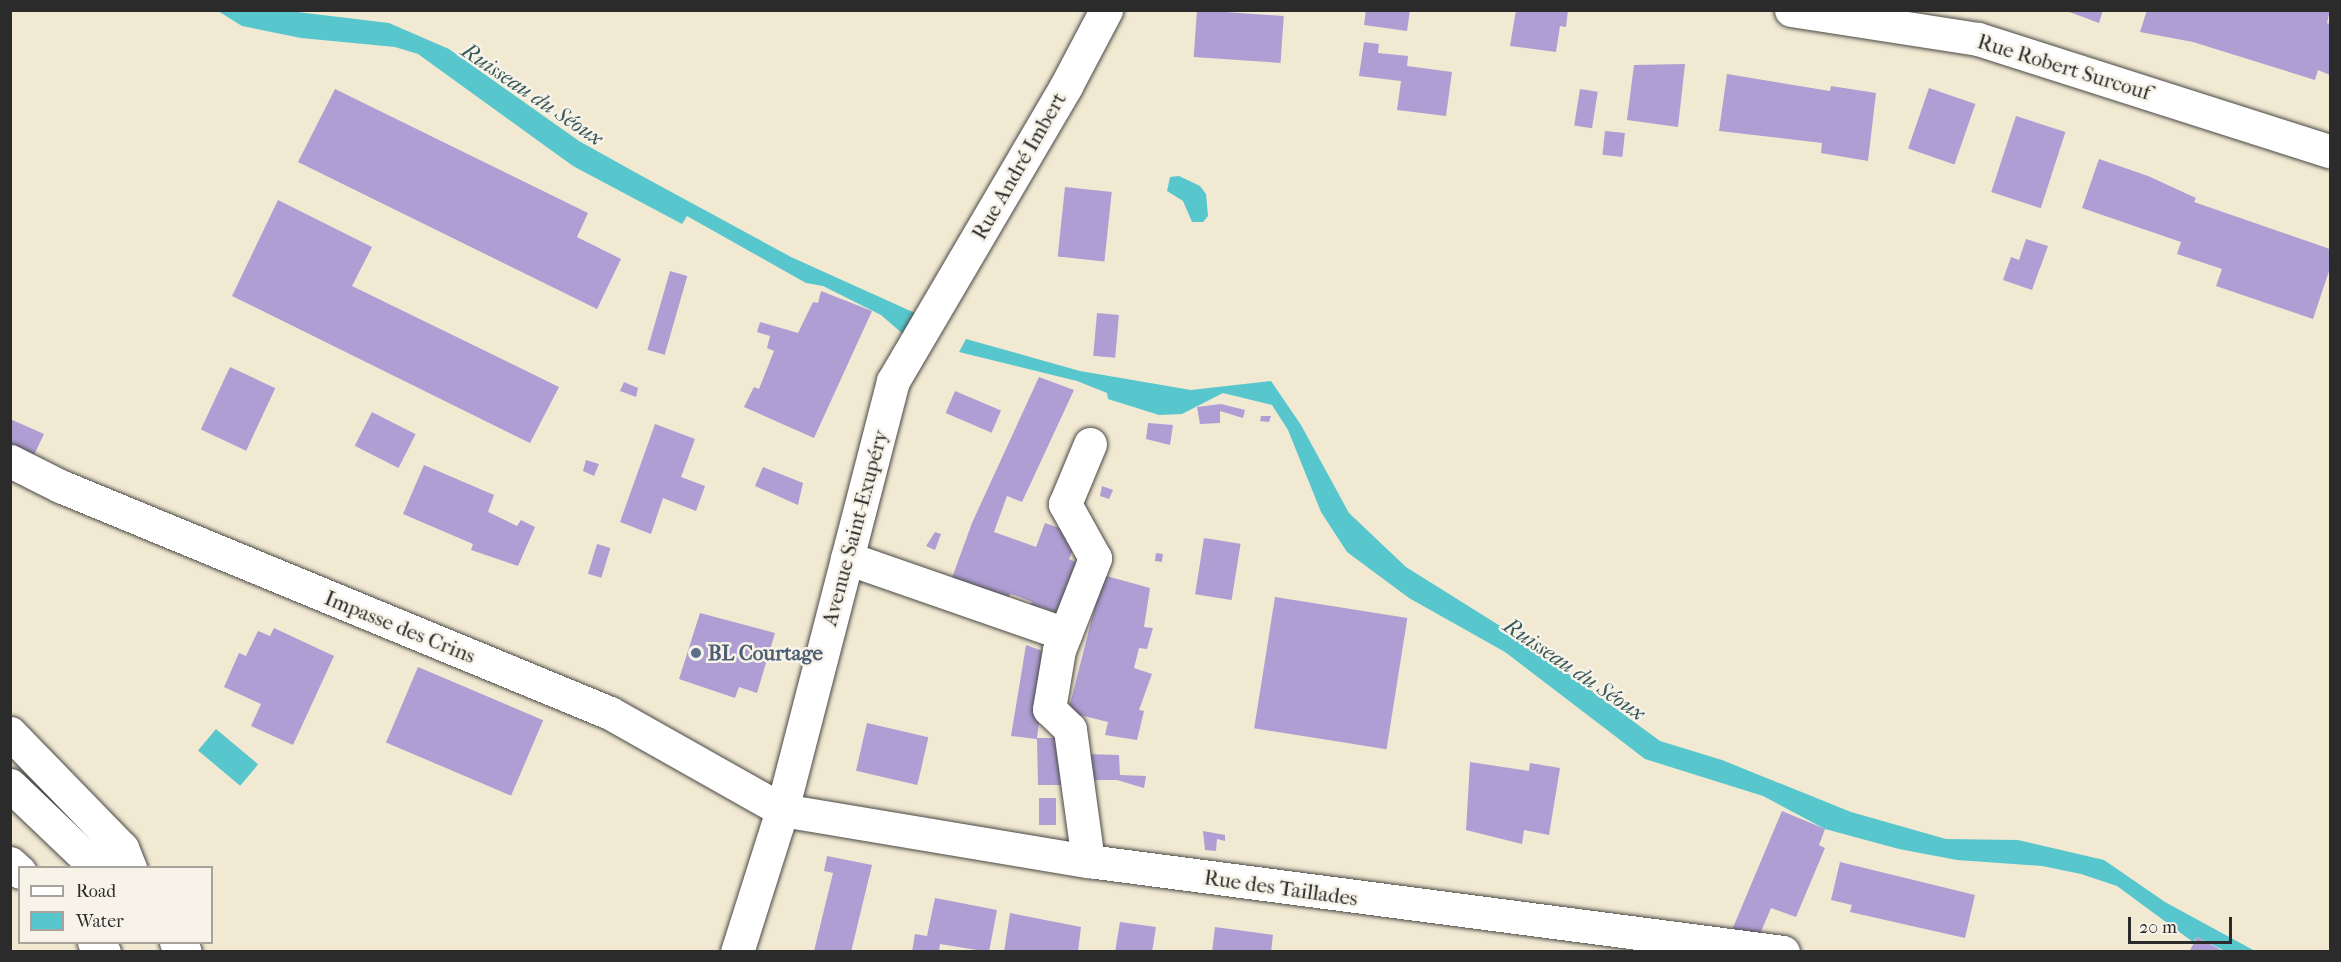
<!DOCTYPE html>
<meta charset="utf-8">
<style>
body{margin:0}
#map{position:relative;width:2341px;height:962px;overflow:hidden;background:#f2e9d3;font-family:"IM FELL French Canon",serif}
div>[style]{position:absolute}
.water>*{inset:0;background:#58c6cd;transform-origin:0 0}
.building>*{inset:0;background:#ae9ed4;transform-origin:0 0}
.roads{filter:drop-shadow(0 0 2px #494844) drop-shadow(0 0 2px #494844)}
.minor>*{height:33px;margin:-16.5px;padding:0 16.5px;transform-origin:16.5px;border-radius:16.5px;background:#fff}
.highway>*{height:33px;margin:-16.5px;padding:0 16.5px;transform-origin:16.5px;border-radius:16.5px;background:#fff}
.dots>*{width:16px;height:16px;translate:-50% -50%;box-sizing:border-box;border:3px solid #f7f3e8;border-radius:50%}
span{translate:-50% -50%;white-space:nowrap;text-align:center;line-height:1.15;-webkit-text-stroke:5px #f7f3e8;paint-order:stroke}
.street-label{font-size:21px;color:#2b2b2b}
.service-label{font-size:21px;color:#4e5e75;font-weight:700}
.left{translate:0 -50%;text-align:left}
.water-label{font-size:22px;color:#385a5c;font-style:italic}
.frame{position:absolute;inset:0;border:12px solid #2b2b2b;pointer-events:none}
.legend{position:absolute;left:18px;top:866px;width:195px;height:78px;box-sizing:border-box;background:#f7f3e8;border:2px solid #a5a39c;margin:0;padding:8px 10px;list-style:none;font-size:18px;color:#2b2b2b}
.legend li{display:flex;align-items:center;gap:12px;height:30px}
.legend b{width:30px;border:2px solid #a5a39c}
.scale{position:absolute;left:2128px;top:917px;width:104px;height:27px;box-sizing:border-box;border:3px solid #2b2b2b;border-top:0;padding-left:8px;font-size:18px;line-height:21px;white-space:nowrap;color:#2b2b2b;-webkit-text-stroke:4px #f7f3e8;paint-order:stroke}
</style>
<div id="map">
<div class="water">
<i style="clip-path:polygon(218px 11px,289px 11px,389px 23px,449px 49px,579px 141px,640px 175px,791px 257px,915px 313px,903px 334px,881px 315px,823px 286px,806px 283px,687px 216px,682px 224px,573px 166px,418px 54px,395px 47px,301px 38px,242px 26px)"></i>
<i style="clip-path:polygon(1179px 176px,1200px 186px,1206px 194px,1208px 216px,1203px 222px,1192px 222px,1183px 201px,1167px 191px,1170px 177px)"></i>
<i style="clip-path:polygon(966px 339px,1080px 371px,1191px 390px,1271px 381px,1301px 425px,1349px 513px,1406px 567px,1521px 639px,1660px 741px,1722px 760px,1851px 812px,1946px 839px,2018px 840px,2104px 860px,2165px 902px,2255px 951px,2225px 951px,2197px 937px,2193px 942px,2117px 886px,2081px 874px,2042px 866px,1957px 860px,1899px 849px,1825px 829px,1763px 796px,1645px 759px,1505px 652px,1409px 598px,1347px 552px,1321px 512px,1288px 430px,1272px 405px,1223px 393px,1182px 414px,1159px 415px,1108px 399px,1107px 393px,1077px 381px,959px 352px)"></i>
<i style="left:216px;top:729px;width:55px;height:28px;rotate:40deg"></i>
</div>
<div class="building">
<i style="left:1197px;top:10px;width:87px;height:47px;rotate:4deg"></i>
<i style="clip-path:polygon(1366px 10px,1410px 10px,1407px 31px,1364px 25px)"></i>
<i style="clip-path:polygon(1516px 10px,1568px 10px,1566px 27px,1560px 26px,1556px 52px,1510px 46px)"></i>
<i style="clip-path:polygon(2064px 10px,2103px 10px,2099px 23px)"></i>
<i style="clip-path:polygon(2147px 10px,2330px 10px,2327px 23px,2330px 24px,2330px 75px,2318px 70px,2315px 80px,2193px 42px,2140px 32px)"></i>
<i style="clip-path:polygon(1364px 42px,1379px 44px,1378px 53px,1408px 56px,1407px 66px,1452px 72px,1446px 116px,1397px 110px,1401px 81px,1359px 76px)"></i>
<i style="clip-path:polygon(1685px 64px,1678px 127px,1627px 120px,1634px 65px)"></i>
<i style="clip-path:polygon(1727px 74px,1830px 91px,1831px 86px,1876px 93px,1868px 161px,1821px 153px,1822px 143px,1719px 131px)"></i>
<i style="left:1929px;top:88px;width:49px;height:64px;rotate:19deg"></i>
<i style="clip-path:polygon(335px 89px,588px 213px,577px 237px,621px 259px,597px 309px,298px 162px)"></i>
<i style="left:1580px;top:89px;width:18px;height:37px;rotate:9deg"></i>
<i style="left:2016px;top:116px;width:52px;height:80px;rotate:18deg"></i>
<i style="left:1605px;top:131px;width:20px;height:24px;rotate:6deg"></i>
<i style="clip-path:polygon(2099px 159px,2148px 176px,2196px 198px,2194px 202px,2330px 249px,2330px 268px,2313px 319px,2216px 286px,2222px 269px,2177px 254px,2181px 242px,2082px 208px)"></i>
<i style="left:1065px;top:187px;width:47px;height:70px;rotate:6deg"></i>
<i style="clip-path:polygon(278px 200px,372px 247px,352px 286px,559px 387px,530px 443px,232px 296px)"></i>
<i style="clip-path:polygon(2026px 239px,2048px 246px,2032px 290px,2003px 280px,2011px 257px,2019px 260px)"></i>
<i style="left:670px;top:271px;width:18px;height:82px;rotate:16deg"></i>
<i style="clip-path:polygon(821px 291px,872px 311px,814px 438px,744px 407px,754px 387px,759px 389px,774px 351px,767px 348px,770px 336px,757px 332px,760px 322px,798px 333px,813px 302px,818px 303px)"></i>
<i style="left:1097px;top:313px;width:22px;height:43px;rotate:5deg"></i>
<i style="left:230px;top:367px;width:50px;height:69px;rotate:25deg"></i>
<i style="clip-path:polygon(1039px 377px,1074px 390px,1022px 502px,1007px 496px,994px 532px,1036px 547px,1045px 523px,1079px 535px,1069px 559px,1082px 565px,1064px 616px,1041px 607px,1037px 614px,1027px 610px,1032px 602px,1017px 596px,1010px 594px,1005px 607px,949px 586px,972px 523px)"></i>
<i style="clip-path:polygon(624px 382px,638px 388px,636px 397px,620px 391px)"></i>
<i style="left:955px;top:391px;width:50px;height:24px;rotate:23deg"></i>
<i style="clip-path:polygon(1221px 404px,1245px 410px,1243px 418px,1220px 411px,1220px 423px,1200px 424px,1197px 407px)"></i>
<i style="left:372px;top:412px;width:49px;height:38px;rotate:27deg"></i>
<i style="clip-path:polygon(1261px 416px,1271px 416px,1269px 422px,1260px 421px)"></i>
<i style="clip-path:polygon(10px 419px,44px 434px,34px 455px,10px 444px)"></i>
<i style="clip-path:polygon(1148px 423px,1173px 425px,1170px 445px,1146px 439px)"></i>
<i style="clip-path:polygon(655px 424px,695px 439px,681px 477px,705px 486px,696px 511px,663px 498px,651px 534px,620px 522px)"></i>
<i style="clip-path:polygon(586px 460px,599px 464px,594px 476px,583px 471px)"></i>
<i style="clip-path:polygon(424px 465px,494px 495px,488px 512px,517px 526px,521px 520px,535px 527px,518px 566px,471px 550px,473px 544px,403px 514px)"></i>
<i style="clip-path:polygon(763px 467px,803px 483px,798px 505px,755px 486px)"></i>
<i style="clip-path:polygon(1102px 486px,1113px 490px,1109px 499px,1100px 496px)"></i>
<i style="clip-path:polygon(935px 532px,941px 534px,935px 550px,926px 546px)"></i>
<i style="left:1204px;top:538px;width:37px;height:57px;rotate:9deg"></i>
<i style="left:597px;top:544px;width:14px;height:31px;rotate:17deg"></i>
<i style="left:1156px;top:553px;width:7px;height:8px;rotate:8deg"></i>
<i style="clip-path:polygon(1103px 575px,1150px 588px,1144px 627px,1153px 628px,1147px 649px,1139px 648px,1134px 668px,1152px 674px,1139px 710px,1144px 711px,1137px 740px,1105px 735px,1108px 722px,1068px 712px)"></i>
<i style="left:1275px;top:597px;width:134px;height:133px;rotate:9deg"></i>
<i style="clip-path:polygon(700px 613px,775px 633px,757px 693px,739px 687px,735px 698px,679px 679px)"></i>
<i style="clip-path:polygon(274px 628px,334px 656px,293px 745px,251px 726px,261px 704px,224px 687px,239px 653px,246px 656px,258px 631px,270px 636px)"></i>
<i style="clip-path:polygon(1026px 645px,1048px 653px,1037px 738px,1062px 738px,1069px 785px,1038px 785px,1037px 739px,1011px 736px)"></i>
<i style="left:418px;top:667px;width:136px;height:82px;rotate:23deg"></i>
<i style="left:867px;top:723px;width:63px;height:49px;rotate:13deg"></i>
<i style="clip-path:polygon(1086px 754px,1119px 755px,1120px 775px,1146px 776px,1144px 788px,1117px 780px,1088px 780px)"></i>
<i style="clip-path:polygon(1470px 762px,1529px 771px,1530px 763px,1560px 768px,1549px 835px,1524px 830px,1522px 844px,1466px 830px)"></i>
<i style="left:1039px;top:798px;width:17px;height:27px"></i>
<i style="clip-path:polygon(1782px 811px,1825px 829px,1819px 845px,1825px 848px,1796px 917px,1771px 908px,1758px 939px,1732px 930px)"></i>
<i style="clip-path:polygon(1203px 831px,1225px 835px,1225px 841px,1217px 839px,1216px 851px,1205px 850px)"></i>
<i style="clip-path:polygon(827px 856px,872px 865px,851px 952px,814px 951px,833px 873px,824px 871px)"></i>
<i style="clip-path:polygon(1840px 862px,1975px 895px,1965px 938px,1850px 912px,1852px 905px,1831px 900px)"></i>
<i style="clip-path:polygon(935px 898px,997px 910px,989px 952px,940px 944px,939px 952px,912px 952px,915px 934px,927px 936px)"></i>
<i style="clip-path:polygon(1010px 913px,1081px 927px,1078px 952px,1004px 952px)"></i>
<i style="clip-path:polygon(1120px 922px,1156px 927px,1152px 952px,1115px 952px)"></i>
<i style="clip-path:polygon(1215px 927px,1273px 935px,1271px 952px,1212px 952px)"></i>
<i style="clip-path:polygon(2197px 937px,2225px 952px,2189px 952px)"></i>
</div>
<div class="roads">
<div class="minor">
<i style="left:1791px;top:10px;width:189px;rotate:8.8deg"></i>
<i style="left:1978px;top:39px;width:369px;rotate:17.7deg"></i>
<i style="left:10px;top:461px;width:56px;rotate:26.6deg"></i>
<i style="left:60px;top:486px;width:595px;rotate:22.43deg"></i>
<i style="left:610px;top:713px;width:197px;rotate:29.4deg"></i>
<i style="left:782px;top:810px;width:310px;rotate:9.5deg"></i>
<i style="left:1088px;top:861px;width:701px;rotate:7.46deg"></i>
<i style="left:847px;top:558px;width:231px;rotate:19.2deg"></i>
<i style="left:1088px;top:861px;width:133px;rotate:-97.8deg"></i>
<i style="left:1070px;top:729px;width:29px;rotate:-136deg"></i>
<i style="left:1049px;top:709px;width:60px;rotate:-80.4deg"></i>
<i style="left:1059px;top:650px;width:99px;rotate:-68.6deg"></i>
<i style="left:1095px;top:558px;width:62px;rotate:-119.1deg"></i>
<i style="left:1065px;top:504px;width:65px;rotate:-67.4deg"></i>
<i style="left:737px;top:952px;width:149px;rotate:-72.4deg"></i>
<i style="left:782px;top:810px;width:443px;rotate:-75.5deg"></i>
<i style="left:893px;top:381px;width:342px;rotate:-59.6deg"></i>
<i style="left:1066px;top:86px;width:86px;rotate:-62.2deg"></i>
</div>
<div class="highway">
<i style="left:10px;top:733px;width:161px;rotate:45.8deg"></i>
<i style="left:122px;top:848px;width:22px;rotate:68deg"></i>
<i style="left:10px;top:785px;width:120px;rotate:43.7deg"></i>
<i style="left:10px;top:863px;width:13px;rotate:42deg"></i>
<i style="left:94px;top:942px;width:14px;rotate:45deg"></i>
<i style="left:176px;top:942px;width:13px;rotate:48deg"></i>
</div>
</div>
<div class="dots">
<i style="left:696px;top:653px;background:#5c6f8a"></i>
</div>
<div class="street-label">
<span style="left:2064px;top:67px;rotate:17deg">Rue Robert Surcouf</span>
<span style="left:1019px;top:166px;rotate:-60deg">Rue André Imbert</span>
<span style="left:855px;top:528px;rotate:-75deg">Avenue Saint-Exupéry</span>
<span style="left:400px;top:627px;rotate:22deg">Impasse des Crins</span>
<span style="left:1281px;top:888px;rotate:8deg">Rue des Taillades</span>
</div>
<div class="service-label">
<span class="left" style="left:708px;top:653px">BL Courtage</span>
</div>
<div class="water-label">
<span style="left:532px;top:95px;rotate:34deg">Ruisseau du Séoux</span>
<span style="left:1574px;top:670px;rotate:34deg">Ruisseau du Séoux</span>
</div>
<div class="frame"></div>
<ul class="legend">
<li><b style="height:8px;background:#fff"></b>Road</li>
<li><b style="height:16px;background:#58c6cd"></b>Water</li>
</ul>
<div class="scale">20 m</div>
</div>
